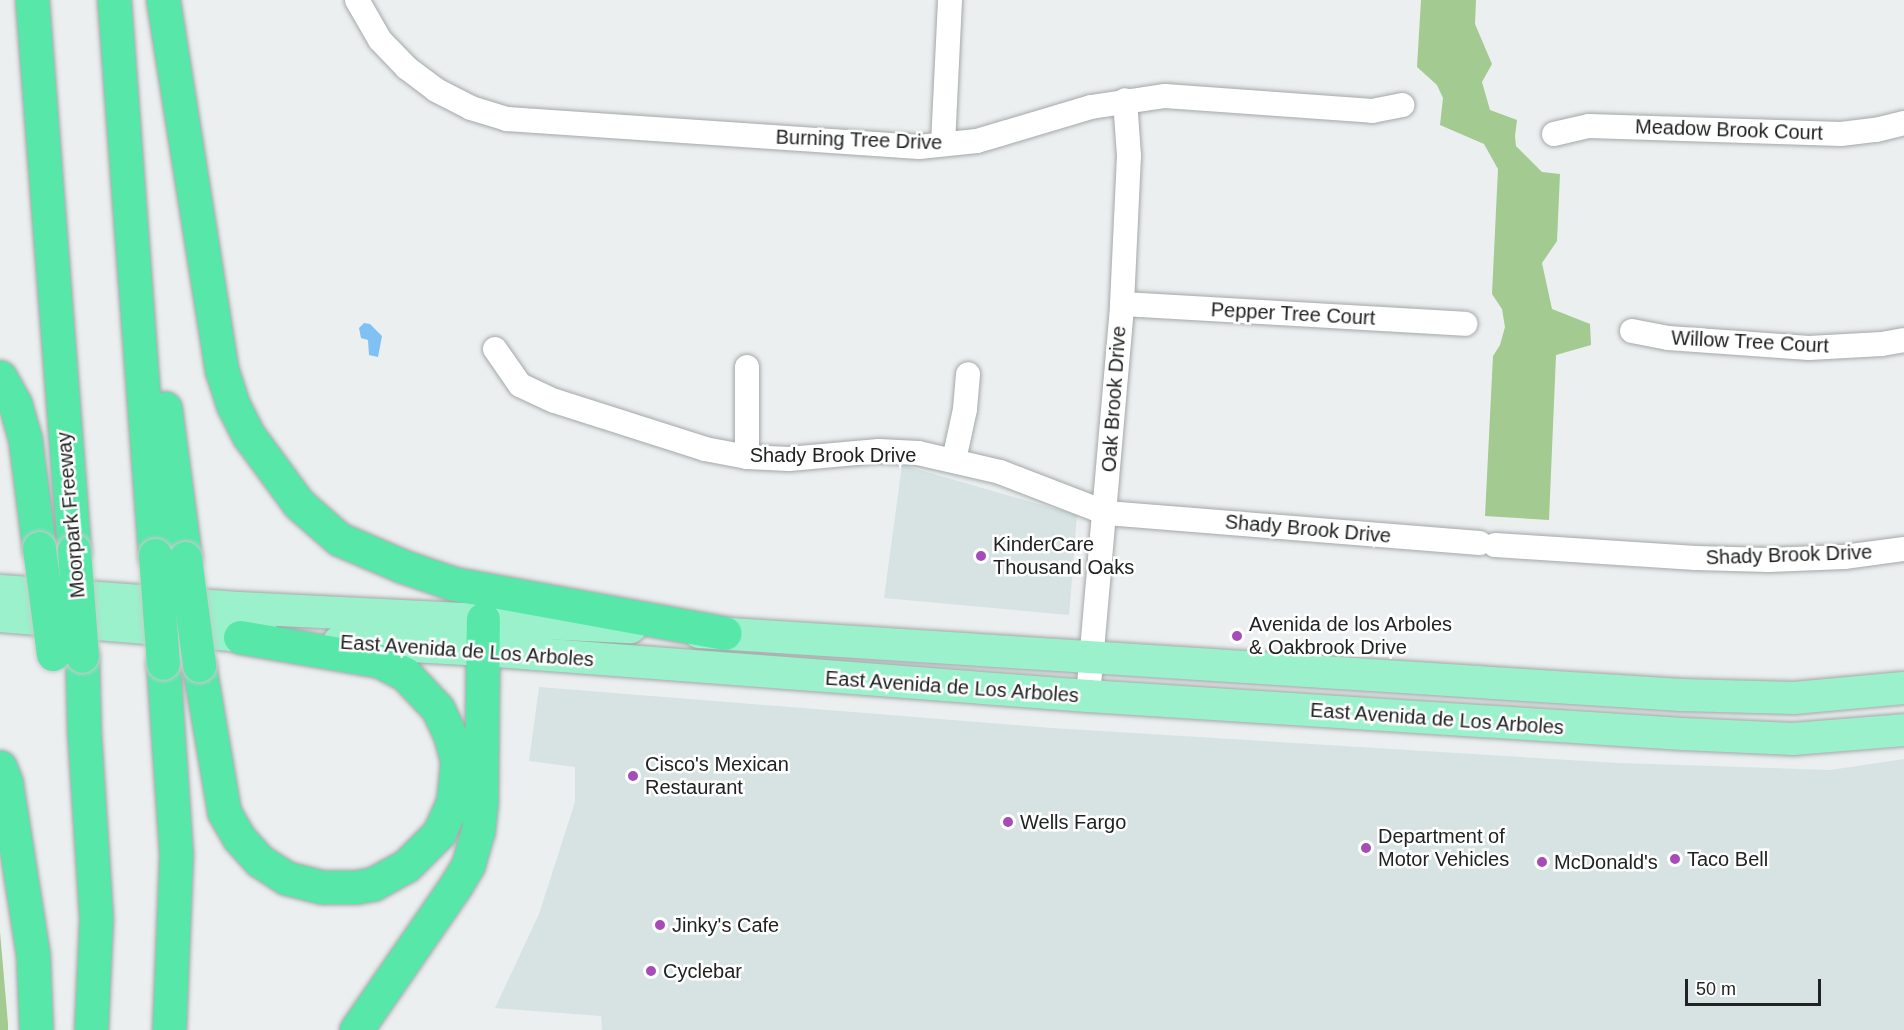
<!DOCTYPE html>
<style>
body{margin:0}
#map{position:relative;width:1904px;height:1030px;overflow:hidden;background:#ebefef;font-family:Arial,sans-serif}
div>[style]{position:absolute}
.built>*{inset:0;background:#d6e3e2}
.green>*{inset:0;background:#a3ca90}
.water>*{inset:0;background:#7ec1f2}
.roads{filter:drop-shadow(0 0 2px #a4a8a8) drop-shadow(0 0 2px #a4a8a8)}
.minor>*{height:24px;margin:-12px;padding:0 12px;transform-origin:12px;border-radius:12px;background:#fff}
.major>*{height:32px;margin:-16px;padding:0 16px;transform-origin:16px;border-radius:16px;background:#9af1cb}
.highway>*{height:33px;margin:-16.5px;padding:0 16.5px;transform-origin:16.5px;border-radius:16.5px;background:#56e7a9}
.bridges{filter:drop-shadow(0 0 2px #cacaca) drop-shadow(0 0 2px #cacaca)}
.highway-bridge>*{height:33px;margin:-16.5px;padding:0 16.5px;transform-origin:16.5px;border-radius:16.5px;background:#56e7a9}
.dots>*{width:16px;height:16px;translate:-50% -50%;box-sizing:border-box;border:3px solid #fff;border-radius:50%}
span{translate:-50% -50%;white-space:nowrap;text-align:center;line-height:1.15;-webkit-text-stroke:5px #fff;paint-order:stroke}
.street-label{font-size:20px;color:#212222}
.poi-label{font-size:20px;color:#212222}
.left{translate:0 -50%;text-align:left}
.scale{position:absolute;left:1685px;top:979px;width:136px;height:27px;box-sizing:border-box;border:3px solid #212222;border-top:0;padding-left:8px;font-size:18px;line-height:21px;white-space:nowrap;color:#212222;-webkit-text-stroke:4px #fff;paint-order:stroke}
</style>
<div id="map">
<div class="built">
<i style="clip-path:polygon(902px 465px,1077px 515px,1069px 615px,884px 598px)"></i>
<i style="clip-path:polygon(539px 687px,1052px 728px,1618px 763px,1830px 770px,1904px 759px,1904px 1030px,602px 1030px,601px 1016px,495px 1008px,539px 914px,575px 802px,575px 767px,529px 761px)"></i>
</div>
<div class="green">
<i style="clip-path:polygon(1421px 0,1476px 0,1475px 24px,1492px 64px,1482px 82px,1490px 110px,1517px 120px,1515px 136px,1516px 146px,1542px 172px,1560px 174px,1557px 241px,1542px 263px,1552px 309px,1590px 324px,1591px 345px,1556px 355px,1549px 520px,1485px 516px,1493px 356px,1500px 345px,1505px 327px,1502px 309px,1492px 294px,1498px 169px,1484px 144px,1440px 125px,1443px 98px,1437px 85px,1417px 67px)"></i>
<i style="clip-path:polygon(0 932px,8px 1024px,8px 1030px,0 1030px)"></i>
</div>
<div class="water">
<i style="clip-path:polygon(364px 323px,370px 324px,382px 336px,378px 357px,369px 355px,368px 340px,361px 338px,359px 328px)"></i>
</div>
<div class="roads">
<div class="minor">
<i style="left:357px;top:0;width:46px;rotate:60.1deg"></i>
<i style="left:380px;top:40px;width:39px;rotate:46deg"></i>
<i style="left:407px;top:68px;width:36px;rotate:37deg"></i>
<i style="left:436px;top:90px;width:39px;rotate:27deg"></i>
<i style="left:471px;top:108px;width:38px;rotate:17deg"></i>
<i style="left:507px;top:119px;width:413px;rotate:3.9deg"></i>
<i style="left:919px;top:147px;width:58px;rotate:-5.9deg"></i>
<i style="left:977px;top:141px;width:119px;rotate:-16.6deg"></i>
<i style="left:1091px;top:107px;width:75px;rotate:-8.5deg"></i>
<i style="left:1165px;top:96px;width:208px;rotate:4.1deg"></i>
<i style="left:1372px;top:111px;width:31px;rotate:-11deg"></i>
<i style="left:1554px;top:134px;width:36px;rotate:-13deg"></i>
<i style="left:1589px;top:126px;width:252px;rotate:1.8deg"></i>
<i style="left:1841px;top:134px;width:35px;rotate:-7deg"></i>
<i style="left:1876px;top:130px;width:29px;rotate:-14deg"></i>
<i style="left:943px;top:144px;width:144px;rotate:-87.2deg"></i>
<i style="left:1122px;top:304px;width:344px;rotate:3.3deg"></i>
<i style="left:1632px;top:331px;width:37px;rotate:11deg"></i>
<i style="left:1668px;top:338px;width:141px;rotate:4.1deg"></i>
<i style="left:1809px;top:348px;width:73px;rotate:-3.1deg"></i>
<i style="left:1882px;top:344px;width:22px;rotate:-10deg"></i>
<i style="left:495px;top:349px;width:44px;rotate:55.2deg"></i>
<i style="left:520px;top:385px;width:38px;rotate:25deg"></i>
<i style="left:555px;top:401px;width:157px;rotate:17.7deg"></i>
<i style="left:705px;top:449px;width:43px;rotate:10.8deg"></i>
<i style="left:747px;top:457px;width:42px;rotate:2.7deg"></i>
<i style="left:789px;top:459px;width:90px;rotate:-5.1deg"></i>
<i style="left:879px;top:451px;width:39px;rotate:3deg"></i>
<i style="left:918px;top:453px;width:84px;rotate:13deg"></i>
<i style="left:1000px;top:472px;width:114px;rotate:21.1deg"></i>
<i style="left:1106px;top:513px;width:375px;rotate:4.6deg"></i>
<i style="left:747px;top:457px;width:90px;rotate:-90deg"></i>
<i style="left:954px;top:460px;width:52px;rotate:-77.8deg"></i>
<i style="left:965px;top:409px;width:35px;rotate:-85deg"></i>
<i style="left:1495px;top:545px;width:201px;rotate:3.7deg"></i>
<i style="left:1696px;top:558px;width:73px;rotate:1.6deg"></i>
<i style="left:1769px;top:560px;width:75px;rotate:-2.3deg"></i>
<i style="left:1844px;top:557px;width:61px;rotate:-7.6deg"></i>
<i style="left:1088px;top:696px;width:393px;rotate:-85deg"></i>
<i style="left:1122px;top:304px;width:148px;rotate:-87.3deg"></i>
<i style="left:1129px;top:156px;width:56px;rotate:-94.1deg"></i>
</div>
<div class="major">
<i style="left:0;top:591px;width:240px;rotate:4.1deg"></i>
<i style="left:239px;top:608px;width:392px;rotate:2.8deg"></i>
<i style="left:0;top:616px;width:266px;rotate:4.7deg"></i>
<i style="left:699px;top:632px;width:984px;rotate:3.67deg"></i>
<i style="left:1681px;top:695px;width:113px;rotate:1.5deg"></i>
<i style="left:1794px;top:698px;width:110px;rotate:-5.2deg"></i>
<i style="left:339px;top:642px;width:144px;rotate:3.2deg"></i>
<i style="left:483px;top:650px;width:607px;rotate:4.35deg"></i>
<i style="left:1088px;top:696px;width:596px;rotate:3.65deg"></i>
<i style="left:1683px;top:734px;width:110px;rotate:2.6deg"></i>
<i style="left:1793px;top:739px;width:111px;rotate:-4.6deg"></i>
</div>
<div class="highway">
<i style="left:32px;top:0;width:552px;rotate:85.63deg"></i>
<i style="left:114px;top:0;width:557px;rotate:85.78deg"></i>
<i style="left:163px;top:0;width:376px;rotate:81deg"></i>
<i style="left:222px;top:371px;width:36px;rotate:72deg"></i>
<i style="left:233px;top:405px;width:35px;rotate:63deg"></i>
<i style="left:249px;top:436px;width:84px;rotate:53.7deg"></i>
<i style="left:299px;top:504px;width:53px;rotate:41.2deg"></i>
<i style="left:339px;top:539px;width:69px;rotate:23.2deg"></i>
<i style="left:402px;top:566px;width:56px;rotate:18.8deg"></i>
<i style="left:455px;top:584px;width:274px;rotate:10.3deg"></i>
<i style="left:0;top:377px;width:31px;rotate:61deg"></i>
<i style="left:15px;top:404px;width:36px;rotate:74deg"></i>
<i style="left:25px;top:439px;width:110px;rotate:82.7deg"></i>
<i style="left:165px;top:408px;width:151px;rotate:82.4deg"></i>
<i style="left:82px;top:656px;width:76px;rotate:88.5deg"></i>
<i style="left:84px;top:732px;width:187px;rotate:86.3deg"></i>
<i style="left:96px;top:919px;width:111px;rotate:92.6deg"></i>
<i style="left:163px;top:663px;width:192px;rotate:86.1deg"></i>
<i style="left:176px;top:855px;width:175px;rotate:92.3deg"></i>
<i style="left:199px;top:665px;width:149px;rotate:80.3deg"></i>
<i style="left:224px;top:812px;width:30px;rotate:60deg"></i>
<i style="left:239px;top:838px;width:31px;rotate:48deg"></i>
<i style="left:260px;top:861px;width:31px;rotate:33deg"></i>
<i style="left:286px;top:878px;width:38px;rotate:14deg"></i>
<i style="left:323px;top:887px;width:33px"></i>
<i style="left:356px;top:887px;width:17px;rotate:-10deg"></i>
<i style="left:373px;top:884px;width:38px;rotate:-29deg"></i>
<i style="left:406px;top:866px;width:47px;rotate:-45deg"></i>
<i style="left:439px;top:833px;width:34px;rotate:-66deg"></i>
<i style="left:453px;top:802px;width:41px;rotate:-84.4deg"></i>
<i style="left:457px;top:761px;width:27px;rotate:-105deg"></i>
<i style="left:450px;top:735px;width:29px;rotate:-115deg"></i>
<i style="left:438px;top:709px;width:48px;rotate:-133.3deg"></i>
<i style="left:405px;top:674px;width:28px;rotate:-153deg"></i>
<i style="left:380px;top:661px;width:142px;rotate:-170.3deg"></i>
<i style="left:0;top:767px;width:17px;rotate:69deg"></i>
<i style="left:6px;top:783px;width:175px;rotate:81.1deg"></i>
<i style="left:33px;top:956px;width:74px;rotate:87.7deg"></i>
<i style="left:356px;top:1030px;width:176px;rotate:-55.4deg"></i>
<i style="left:456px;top:885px;width:23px;rotate:-59deg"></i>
<i style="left:468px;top:865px;width:35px;rotate:-74deg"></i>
<i style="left:478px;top:831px;width:31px;rotate:-84deg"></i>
<i style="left:481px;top:800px;width:181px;rotate:-89.4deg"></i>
</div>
</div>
<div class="bridges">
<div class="highway-bridge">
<i style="left:39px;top:548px;width:107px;rotate:82.5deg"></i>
<i style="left:74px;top:550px;width:106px;rotate:85.7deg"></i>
<i style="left:155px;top:555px;width:108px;rotate:85.8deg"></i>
<i style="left:185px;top:558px;width:108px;rotate:82.5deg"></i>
</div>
</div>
<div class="dots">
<i style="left:981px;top:556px;background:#a64cb7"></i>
<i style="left:1237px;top:636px;background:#a64cb7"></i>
<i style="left:633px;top:776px;background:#a64cb7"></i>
<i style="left:1008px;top:822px;background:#a64cb7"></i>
<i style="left:1366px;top:848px;background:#a64cb7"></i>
<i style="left:1675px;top:859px;background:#a64cb7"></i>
<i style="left:1542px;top:862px;background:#a64cb7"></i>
<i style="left:660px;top:925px;background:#a64cb7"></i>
<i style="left:651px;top:971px;background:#a64cb7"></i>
</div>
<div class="street-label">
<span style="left:1729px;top:130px;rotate:2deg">Meadow Brook Court</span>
<span style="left:859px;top:140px;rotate:2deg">Burning Tree Drive</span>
<span style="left:1293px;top:314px;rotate:3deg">Pepper Tree Court</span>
<span style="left:1750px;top:342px;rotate:3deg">Willow Tree Court</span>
<span style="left:1114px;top:399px;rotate:-86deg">Oak Brook Drive</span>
<span style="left:833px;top:455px">Shady Brook Drive</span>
<span style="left:71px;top:515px;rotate:-95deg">Moorpark Freeway</span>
<span style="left:1308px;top:529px;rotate:5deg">Shady Brook Drive</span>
<span style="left:1789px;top:555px;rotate:-2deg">Shady Brook Drive</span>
<span style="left:467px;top:651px;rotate:4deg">East Avenida de Los Arboles</span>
<span style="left:952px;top:687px;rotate:4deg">East Avenida de Los Arboles</span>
<span style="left:1437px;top:719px;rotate:4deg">East Avenida de Los Arboles</span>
</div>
<div class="poi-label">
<span class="left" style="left:993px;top:556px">KinderCare<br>Thousand Oaks</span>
<span class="left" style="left:1249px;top:636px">Avenida de los Arboles<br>&amp; Oakbrook Drive</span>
<span class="left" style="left:645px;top:776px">Cisco's Mexican<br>Restaurant</span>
<span class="left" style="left:1020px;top:822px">Wells Fargo</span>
<span class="left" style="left:1378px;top:848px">Department of<br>Motor Vehicles</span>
<span class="left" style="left:1687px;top:859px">Taco Bell</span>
<span class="left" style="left:1554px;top:862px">McDonald's</span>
<span class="left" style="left:672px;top:925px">Jinky's Cafe</span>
<span class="left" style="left:663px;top:971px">Cyclebar</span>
</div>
<div class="scale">50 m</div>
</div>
